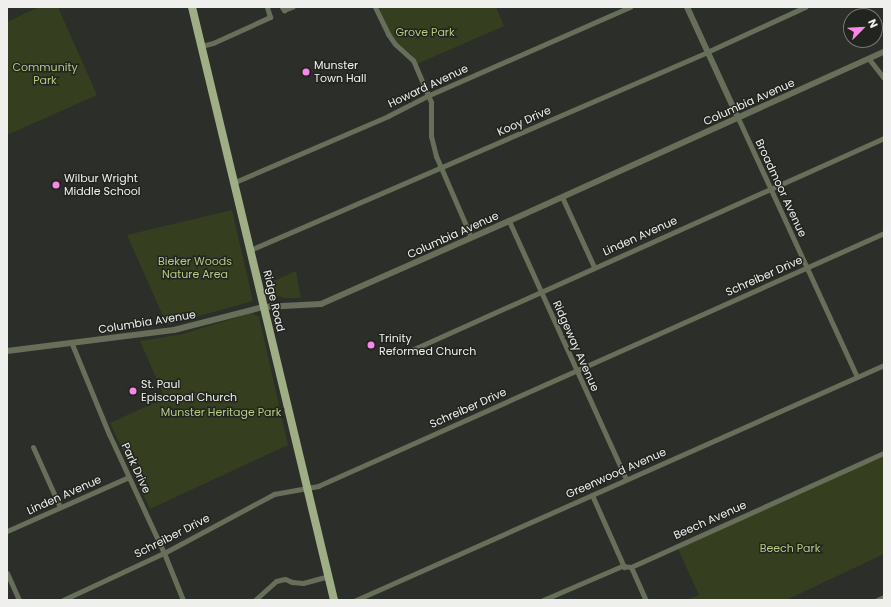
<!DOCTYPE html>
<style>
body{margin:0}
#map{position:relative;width:891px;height:607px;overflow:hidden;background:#2c2e29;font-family:Poppins,sans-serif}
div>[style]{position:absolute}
.green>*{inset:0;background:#353f1f}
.minor>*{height:5px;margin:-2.5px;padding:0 2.5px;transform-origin:2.5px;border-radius:2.5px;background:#676e5a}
.tertiary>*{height:6px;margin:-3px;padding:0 3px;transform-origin:3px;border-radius:3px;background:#676e5a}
.primary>*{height:8px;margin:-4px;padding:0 4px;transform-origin:4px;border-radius:4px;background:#a0ae85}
.dots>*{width:11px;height:11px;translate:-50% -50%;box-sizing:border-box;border:2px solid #22241f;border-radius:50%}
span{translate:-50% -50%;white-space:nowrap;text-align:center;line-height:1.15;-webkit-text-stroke:3px #22241f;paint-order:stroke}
.park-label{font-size:11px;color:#b4cb82}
.poi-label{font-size:11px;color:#eff0ed}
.left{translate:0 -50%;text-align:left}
.street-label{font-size:11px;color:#eff0ed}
.frame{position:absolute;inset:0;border:8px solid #eff0ed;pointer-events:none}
.north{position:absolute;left:843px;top:8px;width:40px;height:40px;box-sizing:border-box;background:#22241f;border:1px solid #747671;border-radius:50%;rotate:66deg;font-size:11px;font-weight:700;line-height:16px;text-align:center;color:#eff0ed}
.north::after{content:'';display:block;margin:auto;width:14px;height:18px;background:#f987e8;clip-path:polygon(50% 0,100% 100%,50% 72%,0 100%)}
</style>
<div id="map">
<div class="green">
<i style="clip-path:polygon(39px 7px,58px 7px,97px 95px,7px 135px,7px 22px)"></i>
<i style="clip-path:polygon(376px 7px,496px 7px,504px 26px,417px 64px,411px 54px,395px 43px)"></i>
<i style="clip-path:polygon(232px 210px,253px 301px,167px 325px,127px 235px)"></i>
<i style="clip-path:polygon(296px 271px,301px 298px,284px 298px,269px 293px,267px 284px)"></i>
<i style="clip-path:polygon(251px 313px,259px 317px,288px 445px,150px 509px,110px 423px,165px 398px,140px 341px,183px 334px)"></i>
<i style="clip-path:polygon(884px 456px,884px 554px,786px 600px,687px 600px,699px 595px,678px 549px)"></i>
</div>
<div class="minor">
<i style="left:282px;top:7px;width:4px;rotate:56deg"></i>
<i style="left:284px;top:10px;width:9px;rotate:-21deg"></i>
<i style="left:375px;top:7px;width:30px;rotate:64deg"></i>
<i style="left:388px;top:34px;width:12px;rotate:55deg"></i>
<i style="left:395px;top:44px;width:24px;rotate:42deg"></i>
<i style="left:413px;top:60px;width:46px;rotate:66.8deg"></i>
<i style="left:431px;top:102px;width:34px;rotate:90deg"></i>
<i style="left:431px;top:136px;width:21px;rotate:76deg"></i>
<i style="left:436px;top:156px;width:88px;rotate:66.6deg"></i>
<i style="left:201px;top:46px;width:12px;rotate:-14deg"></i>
<i style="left:213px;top:43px;width:63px;rotate:-24.5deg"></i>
<i style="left:270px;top:17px;width:10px;rotate:-107deg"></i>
<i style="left:869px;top:59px;width:24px;rotate:52deg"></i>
<i style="left:738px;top:118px;width:285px;rotate:65.3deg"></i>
<i style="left:235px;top:182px;width:167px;rotate:-23.3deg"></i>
<i style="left:388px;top:116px;width:44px;rotate:-27.1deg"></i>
<i style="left:427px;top:96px;width:222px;rotate:-23.7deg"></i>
<i style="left:562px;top:197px;width:77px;rotate:65.4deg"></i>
<i style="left:509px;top:221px;width:283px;rotate:65.6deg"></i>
<i style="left:250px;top:250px;width:498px;rotate:-23.4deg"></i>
<i style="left:707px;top:52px;width:108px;rotate:-24.7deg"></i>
<i style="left:72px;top:344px;width:97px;rotate:67.7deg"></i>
<i style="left:109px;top:434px;width:131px;rotate:65.2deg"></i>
<i style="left:164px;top:553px;width:51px;rotate:68deg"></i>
<i style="left:405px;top:353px;width:525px;rotate:-24.17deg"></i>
<i style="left:33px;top:447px;width:66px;rotate:65.8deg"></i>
<i style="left:592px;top:495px;width:79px;rotate:66deg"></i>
<i style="left:7px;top:531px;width:133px;rotate:-23.9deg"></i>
<i style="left:631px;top:567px;width:36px;rotate:66deg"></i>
<i style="left:7px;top:573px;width:30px;rotate:66deg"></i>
<i style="left:63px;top:600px;width:111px;rotate:-25deg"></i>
<i style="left:164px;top:553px;width:125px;rotate:-28.2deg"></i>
<i style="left:274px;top:494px;width:45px;rotate:-10.3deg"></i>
<i style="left:318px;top:486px;width:620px;rotate:-24.08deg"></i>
<i style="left:255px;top:600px;width:28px;rotate:-42deg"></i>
<i style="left:276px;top:581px;width:9px;rotate:-13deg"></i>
<i style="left:285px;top:579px;width:8px;rotate:23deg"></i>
<i style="left:292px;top:582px;width:11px;rotate:5deg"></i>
<i style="left:303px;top:583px;width:27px;rotate:-15deg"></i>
<i style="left:356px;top:600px;width:578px;rotate:-23.99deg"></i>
<i style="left:543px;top:600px;width:86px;rotate:-23.3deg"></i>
<i style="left:622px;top:566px;width:9px;rotate:6deg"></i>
<i style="left:631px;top:567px;width:277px;rotate:-24.3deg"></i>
<i style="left:877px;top:600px;width:8px;rotate:-23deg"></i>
</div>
<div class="tertiary">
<i style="left:687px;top:7px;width:122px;rotate:65.3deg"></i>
<i style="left:7px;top:351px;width:168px;rotate:-7.2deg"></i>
<i style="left:174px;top:330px;width:92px;rotate:-14.5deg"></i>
<i style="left:263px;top:307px;width:58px;rotate:-3deg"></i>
<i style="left:321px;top:304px;width:206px;rotate:-23.8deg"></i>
<i style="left:509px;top:221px;width:411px;rotate:-24.3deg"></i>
</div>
<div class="primary">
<i style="left:192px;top:7px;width:610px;rotate:76.53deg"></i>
</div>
<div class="dots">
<i style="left:306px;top:72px;background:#f987e8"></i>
<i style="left:56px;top:185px;background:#f987e8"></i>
<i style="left:371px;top:345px;background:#f987e8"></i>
<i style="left:133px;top:391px;background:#f987e8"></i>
</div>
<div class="park-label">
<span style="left:425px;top:32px">Grove Park</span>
<span style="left:45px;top:74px">Community<br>Park</span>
<span style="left:195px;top:268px">Bieker Woods<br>Nature Area</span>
<span style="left:221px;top:412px">Munster Heritage Park</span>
<span style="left:790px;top:548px">Beech Park</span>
</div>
<div class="poi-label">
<span class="left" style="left:314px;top:72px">Munster<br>Town Hall</span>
<span class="left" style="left:64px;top:185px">Wilbur Wright<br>Middle School</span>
<span class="left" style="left:379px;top:345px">Trinity<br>Reformed Church</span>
<span class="left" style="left:141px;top:391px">St. Paul<br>Episcopal Church</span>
</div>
<div class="street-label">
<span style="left:428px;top:86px;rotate:-25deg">Howard Avenue</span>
<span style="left:749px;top:102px;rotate:-24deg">Columbia Avenue</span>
<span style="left:524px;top:121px;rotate:-24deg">Kooy Drive</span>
<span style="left:781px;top:188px;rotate:65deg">Broadmoor Avenue</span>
<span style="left:453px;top:235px;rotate:-24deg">Columbia Avenue</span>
<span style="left:640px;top:236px;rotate:-24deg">Linden Avenue</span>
<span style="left:764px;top:276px;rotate:-24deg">Schreiber Drive</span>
<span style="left:274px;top:301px;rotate:77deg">Ridge Road</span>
<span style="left:147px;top:322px;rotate:-9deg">Columbia Avenue</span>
<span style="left:576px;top:346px;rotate:66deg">Ridgeway Avenue</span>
<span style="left:468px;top:408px;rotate:-24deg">Schreiber Drive</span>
<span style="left:136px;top:468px;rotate:65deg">Park Drive</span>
<span style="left:616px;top:473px;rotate:-24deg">Greenwood Avenue</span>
<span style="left:64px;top:495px;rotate:-24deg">Linden Avenue</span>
<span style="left:710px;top:520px;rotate:-24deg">Beech Avenue</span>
<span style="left:172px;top:536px;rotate:-27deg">Schreiber Drive</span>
</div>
<div class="frame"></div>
<div class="north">N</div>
</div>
